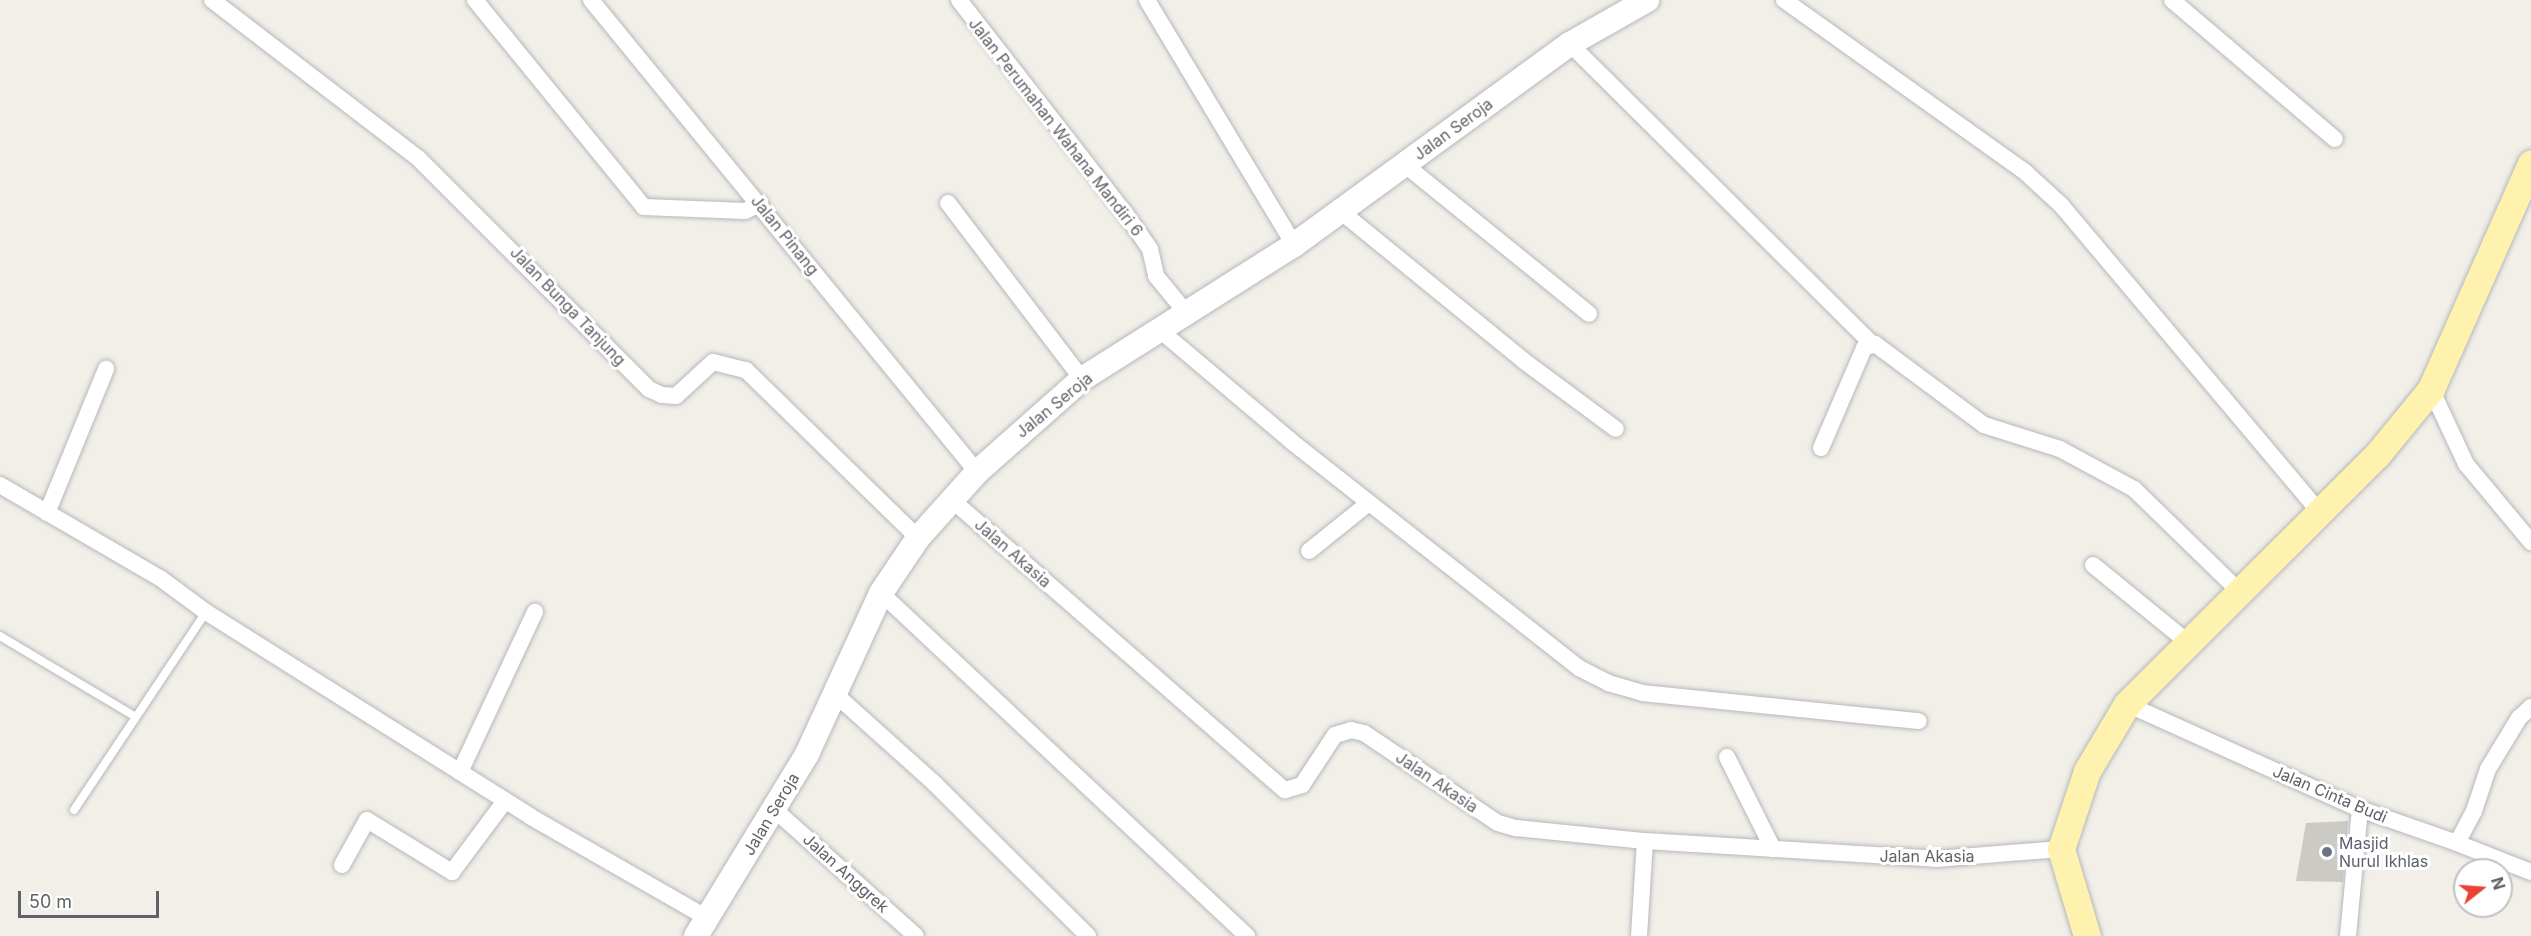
<!DOCTYPE html>
<style>
body{margin:0}
#map{position:relative;width:2531px;height:936px;overflow:hidden;background:#f1efe8;font-family:Inter,sans-serif}
div>[style]{position:absolute}
.building>*{inset:0;background:#cccac5}
.roads{filter:drop-shadow(0 0 2px #b5b8bc) drop-shadow(0 0 2px #b5b8bc)}
.lane>*{height:8px;margin:-4px;padding:0 4px;transform-origin:4px;border-radius:4px;background:#fff}
.street>*{height:16px;margin:-8px;padding:0 8px;transform-origin:8px;border-radius:8px;background:#fff}
.secondary>*{height:24px;margin:-12px;padding:0 12px;transform-origin:12px;border-radius:12px;background:#fff}
.primary>*{height:27px;margin:-13.5px;padding:0 13.5px;transform-origin:13.5px;border-radius:13.5px;background:#fff2af}
.dots>*{width:16px;height:16px;translate:-50% -50%;box-sizing:border-box;border:3px solid #fff;border-radius:50%}
span{translate:-50% -50%;white-space:nowrap;text-align:center;line-height:1.15;-webkit-text-stroke:6px #fff;paint-order:stroke}
.street-label{font-size:16px;color:#5f6368}
.worship-label{font-size:16px;color:#5b616d}
.left{translate:0 -50%;text-align:left}
.north{position:absolute;left:2453px;top:858px;width:60px;height:60px;box-sizing:border-box;background:#fff;border:2px solid #bfc1c3;border-radius:50%;rotate:73deg;font-size:16px;font-weight:700;line-height:24px;text-align:center;color:#5f6368}
.north::after{content:'';display:block;margin:auto;width:21px;height:27px;background:#ea4335;clip-path:polygon(50% 0,100% 100%,50% 72%,0 100%)}
.scale{position:absolute;left:18px;top:891px;width:141px;height:27px;box-sizing:border-box;border:3px solid #5f6368;border-top:0;padding-left:8px;font-size:18px;line-height:21px;white-space:nowrap;color:#5f6368;-webkit-text-stroke:4px #fff;paint-order:stroke}
</style>
<div id="map">
<div class="building">
<i style="clip-path:polygon(2348px 821px,2343px 882px,2296px 881px,2306px 823px)"></i>
</div>
<div class="roads">
<div class="lane">
<i style="left:0;top:636px;width:158px;rotate:30.8deg"></i>
<i style="left:74px;top:810px;width:238px;rotate:-56.3deg"></i>
</div>
<div class="street">
<i style="left:212px;top:0;width:260px;rotate:37.5deg"></i>
<i style="left:418px;top:158px;width:327px;rotate:45deg"></i>
<i style="left:649px;top:389px;width:14px;rotate:25deg"></i>
<i style="left:662px;top:395px;width:14px;rotate:4deg"></i>
<i style="left:676px;top:396px;width:50px;rotate:-42.6deg"></i>
<i style="left:713px;top:362px;width:34px;rotate:14deg"></i>
<i style="left:746px;top:370px;width:240px;rotate:44.3deg"></i>
<i style="left:475px;top:0;width:267px;rotate:50.8deg"></i>
<i style="left:644px;top:207px;width:101px;rotate:2.3deg"></i>
<i style="left:745px;top:211px;width:17px;rotate:-25deg"></i>
<i style="left:591px;top:0;width:610px;rotate:50.72deg"></i>
<i style="left:959px;top:0;width:270px;rotate:52.1deg"></i>
<i style="left:1125px;top:213px;width:44px;rotate:55.2deg"></i>
<i style="left:1150px;top:249px;width:28px;rotate:77deg"></i>
<i style="left:1156px;top:276px;width:50px;rotate:50.6deg"></i>
<i style="left:1147px;top:0;width:286px;rotate:59deg"></i>
<i style="left:1784px;top:0;width:296px;rotate:35.5deg"></i>
<i style="left:2025px;top:172px;width:49px;rotate:42.5deg"></i>
<i style="left:2061px;top:205px;width:402px;rotate:49.9deg"></i>
<i style="left:2172px;top:0;width:214px;rotate:40.5deg"></i>
<i style="left:1570px;top:44px;width:424px;rotate:44.8deg"></i>
<i style="left:1404px;top:164px;width:238px;rotate:39deg"></i>
<i style="left:948px;top:203px;width:221px;rotate:52.7deg"></i>
<i style="left:1339px;top:210px;width:239px;rotate:39.2deg"></i>
<i style="left:1524px;top:361px;width:114px;rotate:36.5deg"></i>
<i style="left:1162px;top:332px;width:170px;rotate:40.2deg"></i>
<i style="left:1292px;top:442px;width:365px;rotate:38.2deg"></i>
<i style="left:1579px;top:668px;width:33px;rotate:27deg"></i>
<i style="left:1608px;top:683px;width:35px;rotate:16deg"></i>
<i style="left:1642px;top:693px;width:278px;rotate:5.8deg"></i>
<i style="left:2431px;top:389px;width:83px;rotate:65deg"></i>
<i style="left:2466px;top:464px;width:102px;rotate:50.2deg"></i>
<i style="left:1821px;top:448px;width:109px;rotate:-66.7deg"></i>
<i style="left:1864px;top:348px;width:12px;rotate:-20deg"></i>
<i style="left:1875px;top:344px;width:136px;rotate:36.6deg"></i>
<i style="left:1984px;top:425px;width:80px;rotate:17.5deg"></i>
<i style="left:2060px;top:449px;width:84px;rotate:28.4deg"></i>
<i style="left:2134px;top:489px;width:151px;rotate:44.2deg"></i>
<i style="left:0;top:485px;width:185px;rotate:30.2deg"></i>
<i style="left:160px;top:578px;width:57px;rotate:36.5deg"></i>
<i style="left:206px;top:612px;width:384px;rotate:32.2deg"></i>
<i style="left:531px;top:817px;width:203px;rotate:29.8deg"></i>
<i style="left:952px;top:500px;width:442px;rotate:41.1deg"></i>
<i style="left:1285px;top:790px;width:18px;rotate:-16deg"></i>
<i style="left:1302px;top:785px;width:60px;rotate:-56.6deg"></i>
<i style="left:1335px;top:735px;width:17px;rotate:-17deg"></i>
<i style="left:1351px;top:730px;width:13px;rotate:13deg"></i>
<i style="left:1364px;top:733px;width:161px;rotate:33.9deg"></i>
<i style="left:1498px;top:823px;width:19px;rotate:16deg"></i>
<i style="left:1516px;top:828px;width:130px;rotate:5.8deg"></i>
<i style="left:1645px;top:841px;width:292px;rotate:3.5deg"></i>
<i style="left:1936px;top:859px;width:125px;rotate:-4.6deg"></i>
<i style="left:47px;top:513px;width:156px;rotate:-67.7deg"></i>
<i style="left:1309px;top:551px;width:77px;rotate:-38.7deg"></i>
<i style="left:2093px;top:565px;width:125px;rotate:39.2deg"></i>
<i style="left:881px;top:593px;width:502px;rotate:43.14deg"></i>
<i style="left:836px;top:695px;width:132px;rotate:41.9deg"></i>
<i style="left:934px;top:783px;width:217px;rotate:44.8deg"></i>
<i style="left:2127px;top:704px;width:256px;rotate:24.3deg"></i>
<i style="left:2360px;top:809px;width:103px;rotate:19.3deg"></i>
<i style="left:2457px;top:843px;width:36px;rotate:-62deg"></i>
<i style="left:2474px;top:811px;width:44px;rotate:-71.6deg"></i>
<i style="left:2488px;top:769px;width:60px;rotate:-58.7deg"></i>
<i style="left:2519px;top:718px;width:16px;rotate:-43deg"></i>
<i style="left:1727px;top:757px;width:103px;rotate:63.4deg"></i>
<i style="left:460px;top:772px;width:177px;rotate:-64.9deg"></i>
<i style="left:775px;top:810px;width:189px;rotate:41.8deg"></i>
<i style="left:2457px;top:843px;width:79px;rotate:21.4deg"></i>
<i style="left:342px;top:865px;width:51px;rotate:-60.9deg"></i>
<i style="left:367px;top:820px;width:100px;rotate:31.5deg"></i>
<i style="left:452px;top:872px;width:89px;rotate:-53.3deg"></i>
<i style="left:1639px;top:936px;width:95px;rotate:-86.4deg"></i>
<i style="left:2348px;top:936px;width:128px;rotate:-84.6deg"></i>
</div>
<div class="secondary">
<i style="left:696px;top:936px;width:213px;rotate:-58.6deg"></i>
<i style="left:807px;top:754px;width:177px;rotate:-65.3deg"></i>
<i style="left:881px;top:593px;width:66px;rotate:-56.1deg"></i>
<i style="left:918px;top:538px;width:89px;rotate:-48.2deg"></i>
<i style="left:977px;top:472px;width:140px;rotate:-41.5deg"></i>
<i style="left:1082px;top:379px;width:251px;rotate:-32.3deg"></i>
<i style="left:1294px;top:245px;width:341px;rotate:-36.1deg"></i>
<i style="left:1570px;top:44px;width:89px;rotate:-29.7deg"></i>
</div>
<div class="primary">
<i style="left:2087px;top:936px;width:91px;rotate:-106.6deg"></i>
<i style="left:2061px;top:849px;width:82px;rotate:-71.6deg"></i>
<i style="left:2087px;top:771px;width:78px;rotate:-59.2deg"></i>
<i style="left:2127px;top:704px;width:353px;rotate:-44.9deg"></i>
<i style="left:2377px;top:455px;width:85px;rotate:-50.7deg"></i>
<i style="left:2431px;top:389px;width:247px;rotate:-66.1deg"></i>
</div>
</div>
<div class="dots">
<i style="left:2327px;top:852px;background:#6b7280"></i>
</div>
<div class="street-label">
<span style="left:1056px;top:127px;rotate:52deg">Jalan Perumahan Wahana Mandiri 6</span>
<span style="left:1453px;top:129px;rotate:-36deg">Jalan Seroja</span>
<span style="left:785px;top:235px;rotate:51deg">Jalan Pinang</span>
<span style="left:568px;top:306px;rotate:46deg">Jalan Bunga Tanjung</span>
<span style="left:1054px;top:405px;rotate:-39deg">Jalan Seroja</span>
<span style="left:1013px;top:553px;rotate:41deg">Jalan Akasia</span>
<span style="left:1437px;top:782px;rotate:34deg">Jalan Akasia</span>
<span style="left:2330px;top:794px;rotate:23deg">Jalan Cinta Budi</span>
<span style="left:771px;top:814px;rotate:-59deg">Jalan Seroja</span>
<span style="left:1927px;top:856px">Jalan Akasia</span>
<span style="left:846px;top:873px;rotate:42deg">Jalan Anggrek</span>
</div>
<div class="worship-label">
<span class="left" style="left:2339px;top:852px">Masjid<br>Nurul Ikhlas</span>
</div>
<div class="north">N</div>
<div class="scale">50 m</div>
</div>
